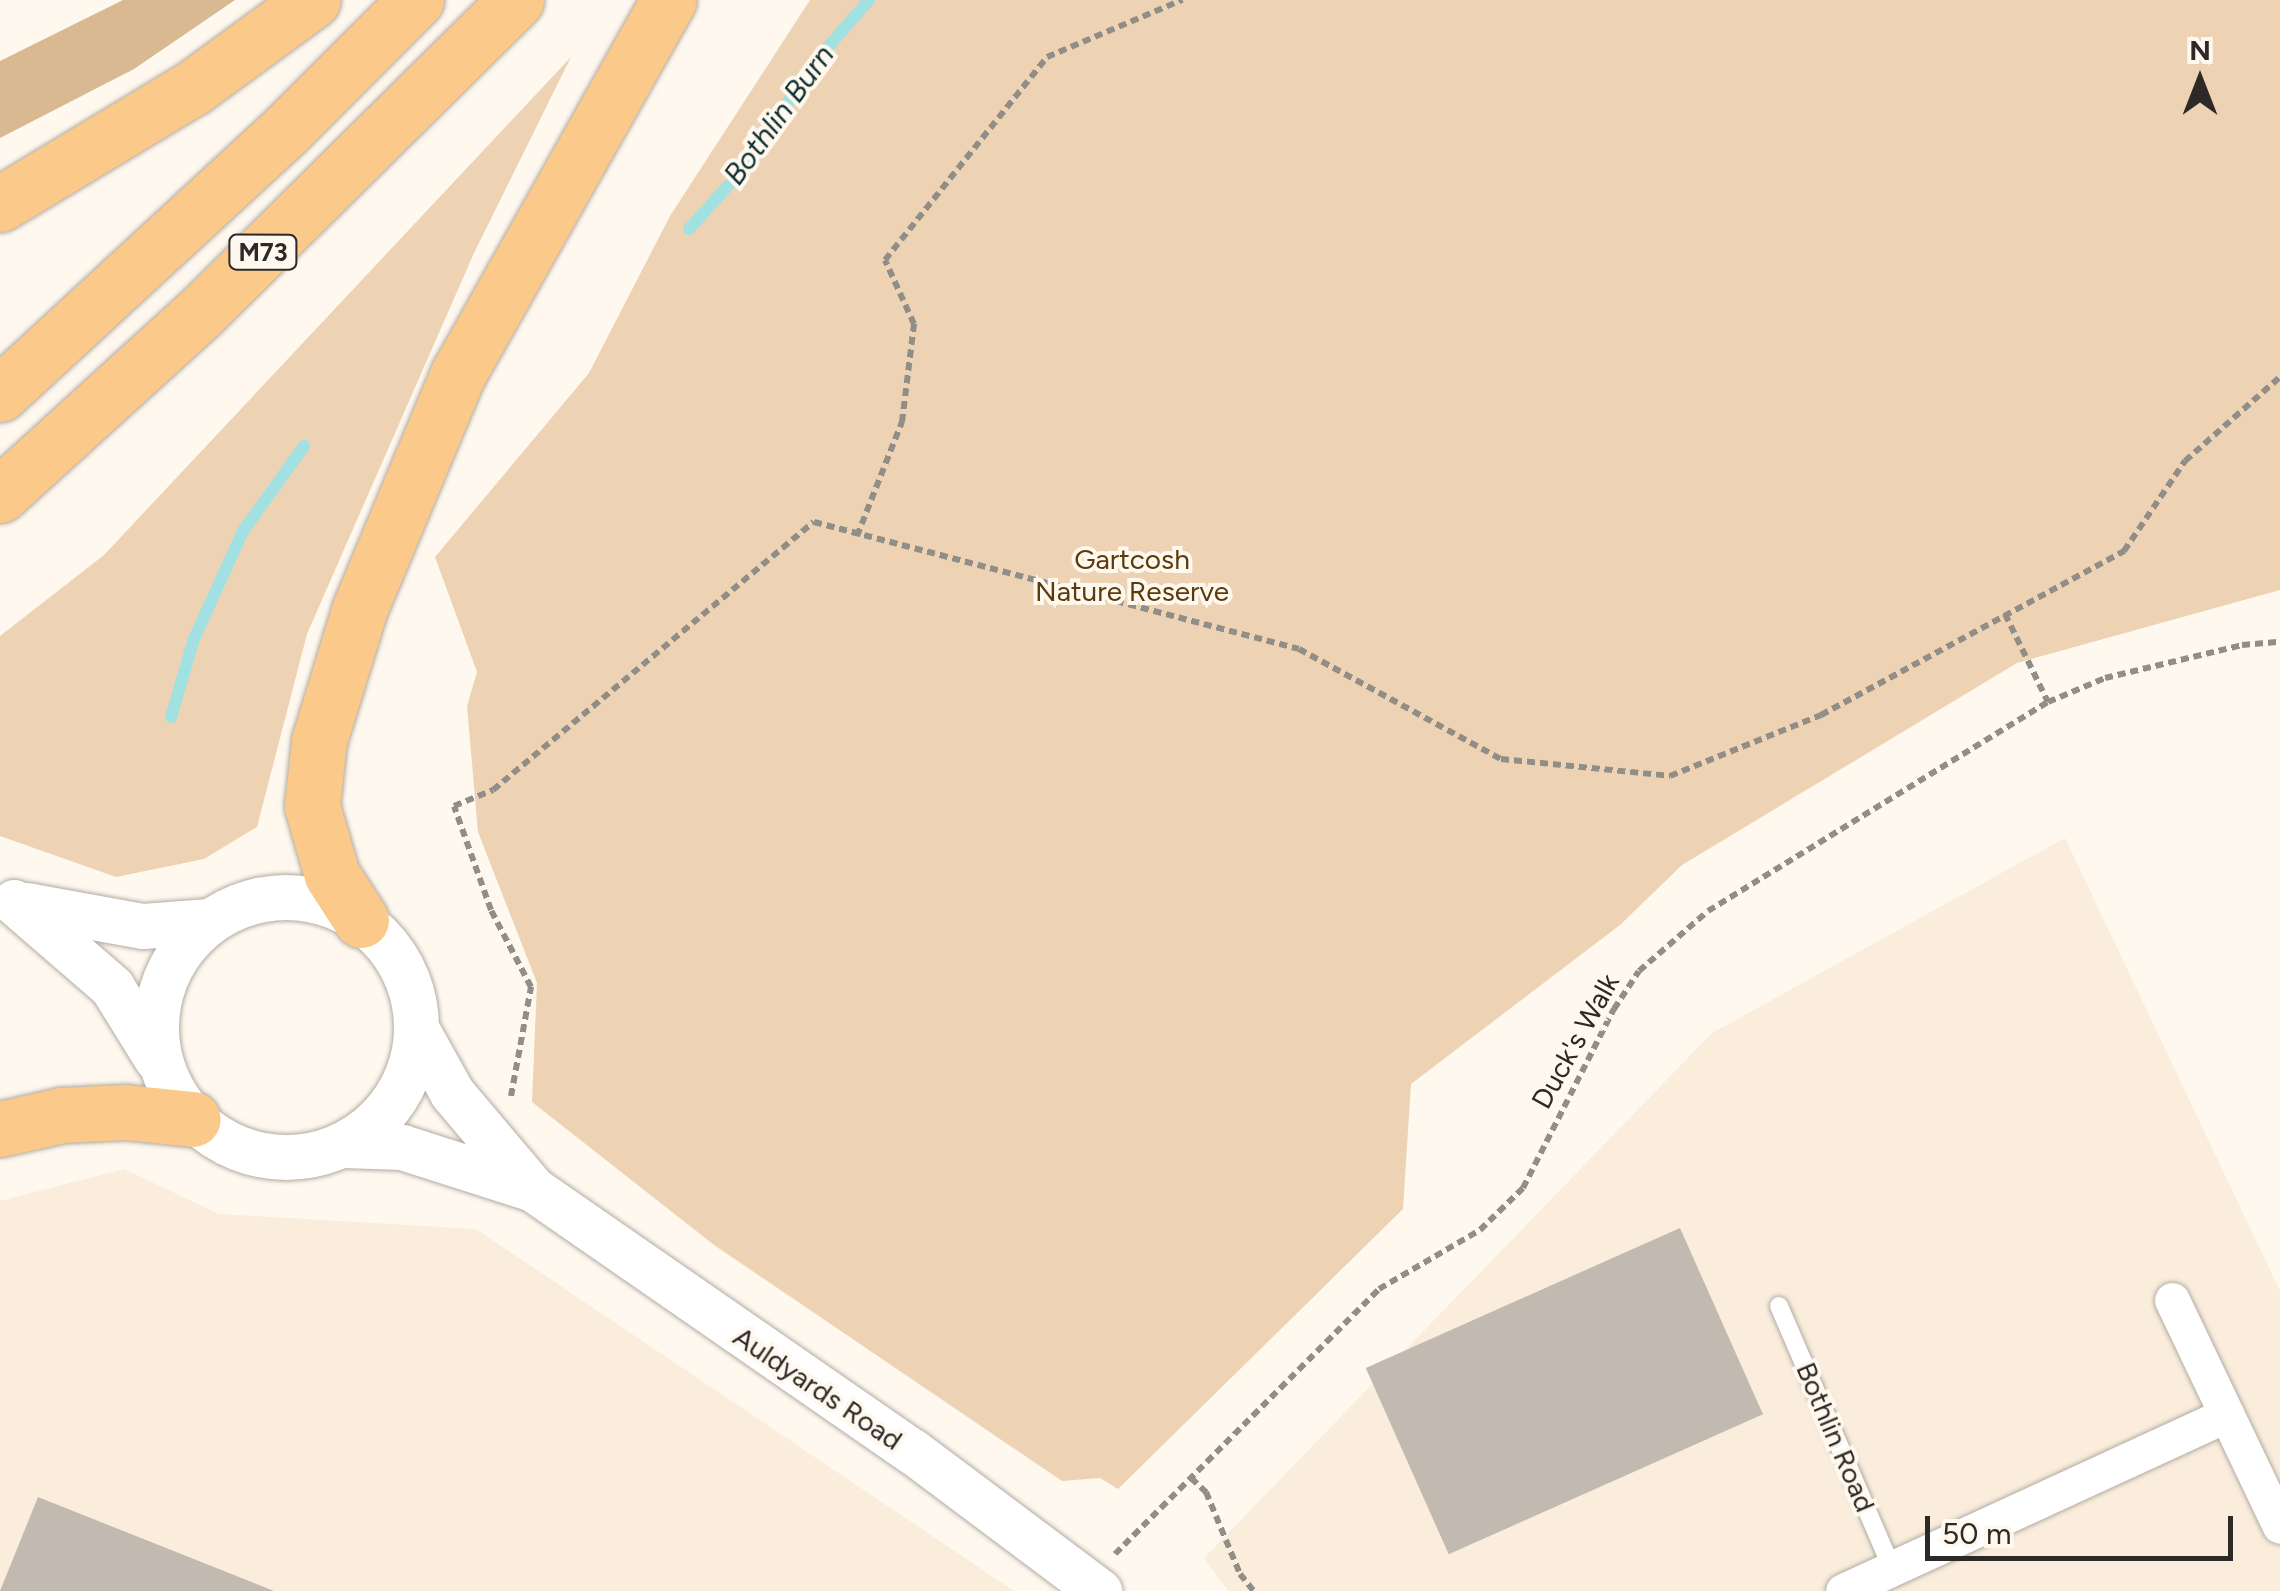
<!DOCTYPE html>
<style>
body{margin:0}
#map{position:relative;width:2280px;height:1591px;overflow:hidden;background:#fef8ef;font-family:Figtree,sans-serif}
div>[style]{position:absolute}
.built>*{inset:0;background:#faeddc}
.green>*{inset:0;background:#edd3b4}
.forest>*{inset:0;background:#d8b992}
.stream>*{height:12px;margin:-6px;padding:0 6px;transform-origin:6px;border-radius:6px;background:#a2e1e2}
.building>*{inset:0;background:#c2bab0;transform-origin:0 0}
.path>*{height:6px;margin-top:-3px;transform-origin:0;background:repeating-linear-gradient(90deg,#918d87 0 8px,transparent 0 13px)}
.roads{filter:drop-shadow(0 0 2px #b3aba2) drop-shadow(0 0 2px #b3aba2)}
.service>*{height:18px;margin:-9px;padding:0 9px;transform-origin:9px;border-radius:9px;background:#fff}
.minor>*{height:35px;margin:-17.5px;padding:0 17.5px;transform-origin:17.5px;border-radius:17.5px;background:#fff}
.tertiary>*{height:45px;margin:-22.5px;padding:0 22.5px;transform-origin:22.5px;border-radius:22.5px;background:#fff}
.tertiary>.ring{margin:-22.5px;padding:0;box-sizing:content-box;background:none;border:45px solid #fff;border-radius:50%}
.motorway>*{height:55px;margin:-27.5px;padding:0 27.5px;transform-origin:27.5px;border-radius:27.5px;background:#fbc989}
span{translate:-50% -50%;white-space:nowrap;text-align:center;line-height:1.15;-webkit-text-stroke:8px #fef8ef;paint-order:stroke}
.shield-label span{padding:2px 8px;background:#fef8ef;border:2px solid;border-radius:8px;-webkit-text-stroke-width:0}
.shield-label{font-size:25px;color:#2c2926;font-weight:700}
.park-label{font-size:28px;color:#5b3b0b}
.street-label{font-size:28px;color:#2c2926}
.water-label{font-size:30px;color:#0f2f30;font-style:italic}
.north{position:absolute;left:2150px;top:30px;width:100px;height:100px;-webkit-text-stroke:8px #fef8ef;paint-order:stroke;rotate:0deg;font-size:28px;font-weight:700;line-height:40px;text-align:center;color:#2c2926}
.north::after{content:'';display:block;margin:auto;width:35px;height:45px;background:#2c2926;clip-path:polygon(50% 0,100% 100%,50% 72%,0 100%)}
.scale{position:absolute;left:1925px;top:1516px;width:308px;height:45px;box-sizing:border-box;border:5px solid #2c2926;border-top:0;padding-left:12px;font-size:30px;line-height:35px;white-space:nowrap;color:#2c2926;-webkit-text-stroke:8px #fef8ef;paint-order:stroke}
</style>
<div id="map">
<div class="built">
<i style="clip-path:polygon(2065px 838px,2280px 1291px,2280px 1591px,1228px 1591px,1204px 1558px,1712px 1033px)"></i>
<i style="clip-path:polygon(124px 1169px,219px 1214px,476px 1229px,1014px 1591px,0 1591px,0 1201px)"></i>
</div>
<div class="green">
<i style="clip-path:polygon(810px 0,2280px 0,2280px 590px,2017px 663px,1682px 865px,1620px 925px,1411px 1084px,1403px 1209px,1118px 1489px,1100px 1478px,1062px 1481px,714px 1245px,532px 1102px,537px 983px,478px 832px,467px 706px,477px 672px,435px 557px,589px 373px,670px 216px)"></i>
<i style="clip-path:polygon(571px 57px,474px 253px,307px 634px,257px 827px,204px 859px,116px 877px,0 836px,0 636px,104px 555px)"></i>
</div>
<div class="forest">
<i style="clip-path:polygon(123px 0,235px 0,134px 69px,0 138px,0 61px)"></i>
</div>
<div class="stream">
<i style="left:689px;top:229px;width:110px;rotate:-47.9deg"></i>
<i style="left:763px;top:147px;width:80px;rotate:-60.9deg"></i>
<i style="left:802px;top:77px;width:102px;rotate:-49deg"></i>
<i style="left:171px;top:717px;width:81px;rotate:-73.6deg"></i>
<i style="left:194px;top:639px;width:119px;rotate:-65.6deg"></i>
<i style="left:243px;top:531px;width:105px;rotate:-54.3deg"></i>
</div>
<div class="building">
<i style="left:1680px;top:1228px;width:204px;height:344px;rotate:66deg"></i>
<i style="clip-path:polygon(38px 1497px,274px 1591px,0 1591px)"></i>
</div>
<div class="path">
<i style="left:857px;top:536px;width:123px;rotate:-68.5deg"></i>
<i style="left:902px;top:422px;width:99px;rotate:-83deg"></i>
<i style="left:914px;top:324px;width:70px;rotate:-114.4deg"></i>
<i style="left:885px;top:260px;width:260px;rotate:-51.4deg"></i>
<i style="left:1047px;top:57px;width:147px;rotate:-22.9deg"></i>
<i style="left:2005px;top:614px;width:98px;rotate:64deg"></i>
<i style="left:511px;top:1096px;width:111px;rotate:-79.6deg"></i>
<i style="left:531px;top:987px;width:87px;rotate:-117.5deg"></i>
<i style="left:491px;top:910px;width:110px;rotate:-109.6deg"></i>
<i style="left:454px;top:806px;width:42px;rotate:-22.3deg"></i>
<i style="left:493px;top:790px;width:418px;rotate:-39.9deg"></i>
<i style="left:814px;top:522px;width:501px;rotate:14.67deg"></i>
<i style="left:1299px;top:649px;width:230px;rotate:28.6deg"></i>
<i style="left:1501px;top:759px;width:170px;rotate:5.7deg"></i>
<i style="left:1670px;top:776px;width:163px;rotate:-22deg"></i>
<i style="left:1821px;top:715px;width:345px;rotate:-28.4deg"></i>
<i style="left:2124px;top:551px;width:109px;rotate:-55.9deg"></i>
<i style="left:2185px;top:461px;width:127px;rotate:-41.5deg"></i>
<i style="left:1191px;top:1478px;width:21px;rotate:43deg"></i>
<i style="left:1206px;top:1492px;width:89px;rotate:67.5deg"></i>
<i style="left:1240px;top:1574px;width:22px;rotate:51deg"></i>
<i style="left:1115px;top:1554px;width:374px;rotate:-45.1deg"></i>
<i style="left:1379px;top:1289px;width:117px;rotate:-30.3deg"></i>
<i style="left:1480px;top:1230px;width:60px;rotate:-44.3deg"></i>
<i style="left:1523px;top:1188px;width:201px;rotate:-63.1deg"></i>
<i style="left:1614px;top:1009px;width:45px;rotate:-56.7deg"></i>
<i style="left:1639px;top:971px;width:91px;rotate:-41deg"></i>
<i style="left:1708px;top:911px;width:399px;rotate:-31.6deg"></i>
<i style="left:2048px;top:702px;width:62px;rotate:-22.8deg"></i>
<i style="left:2105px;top:678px;width:141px;rotate:-13.5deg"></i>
<i style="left:2242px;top:645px;width:38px;rotate:-5deg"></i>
</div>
<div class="roads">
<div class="service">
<i style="left:1779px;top:1306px;width:285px;rotate:66.7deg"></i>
</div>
<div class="minor">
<i style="left:2172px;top:1300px;width:250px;rotate:64.5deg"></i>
<i style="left:1843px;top:1591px;width:422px;rotate:-24.7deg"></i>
</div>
<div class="tertiary">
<i class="ring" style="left:156px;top:897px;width:215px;height:215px"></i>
<i style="left:14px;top:902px;width:130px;rotate:40.9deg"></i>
<i style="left:112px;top:987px;width:84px;rotate:58.2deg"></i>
<i style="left:26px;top:905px;width:119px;rotate:10.2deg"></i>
<i style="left:143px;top:926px;width:66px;rotate:-4.3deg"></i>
<i style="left:417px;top:1030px;width:72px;rotate:60.9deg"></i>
<i style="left:452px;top:1093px;width:126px;rotate:49.8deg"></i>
<i style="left:533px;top:1189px;width:461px;rotate:34.7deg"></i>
<i style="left:912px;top:1451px;width:234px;rotate:36.8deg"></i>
<i style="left:344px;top:1145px;width:58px;rotate:2deg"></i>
<i style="left:402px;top:1147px;width:138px;rotate:17.8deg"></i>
</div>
<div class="motorway">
<i style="left:0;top:204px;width:227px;rotate:-31.1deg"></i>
<i style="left:194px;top:87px;width:147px;rotate:-36.2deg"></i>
<i style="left:0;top:394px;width:389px;rotate:-42.7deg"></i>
<i style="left:286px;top:130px;width:184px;rotate:-45deg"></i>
<i style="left:0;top:495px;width:269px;rotate:-42.3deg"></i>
<i style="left:199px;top:314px;width:446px;rotate:-44.7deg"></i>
<i style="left:361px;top:920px;width:54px;rotate:-122.8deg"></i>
<i style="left:332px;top:875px;width:72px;rotate:-106.2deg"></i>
<i style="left:312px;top:806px;width:65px;rotate:-83.9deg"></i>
<i style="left:319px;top:741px;width:139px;rotate:-72.9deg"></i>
<i style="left:360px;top:608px;width:254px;rotate:-67.3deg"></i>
<i style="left:458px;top:374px;width:429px;rotate:-60.6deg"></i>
<i style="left:0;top:1129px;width:64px;rotate:-12.7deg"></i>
<i style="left:62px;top:1115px;width:63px;rotate:-2.7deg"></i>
<i style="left:125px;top:1112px;width:68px;rotate:5.9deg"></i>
</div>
</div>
<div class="shield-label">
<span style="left:263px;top:252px">M73</span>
</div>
<div class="park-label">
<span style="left:1132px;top:575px">Gartcosh<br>Nature Reserve</span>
</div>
<div class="street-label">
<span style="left:1575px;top:1041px;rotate:-61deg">Duck's Walk</span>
<span style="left:818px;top:1388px;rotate:34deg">Auldyards Road</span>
<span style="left:1836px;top:1437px;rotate:67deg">Bothlin Road</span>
</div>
<div class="water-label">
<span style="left:779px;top:115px;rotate:-54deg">Bothlin Burn</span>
</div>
<div class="north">N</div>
<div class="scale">50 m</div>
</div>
